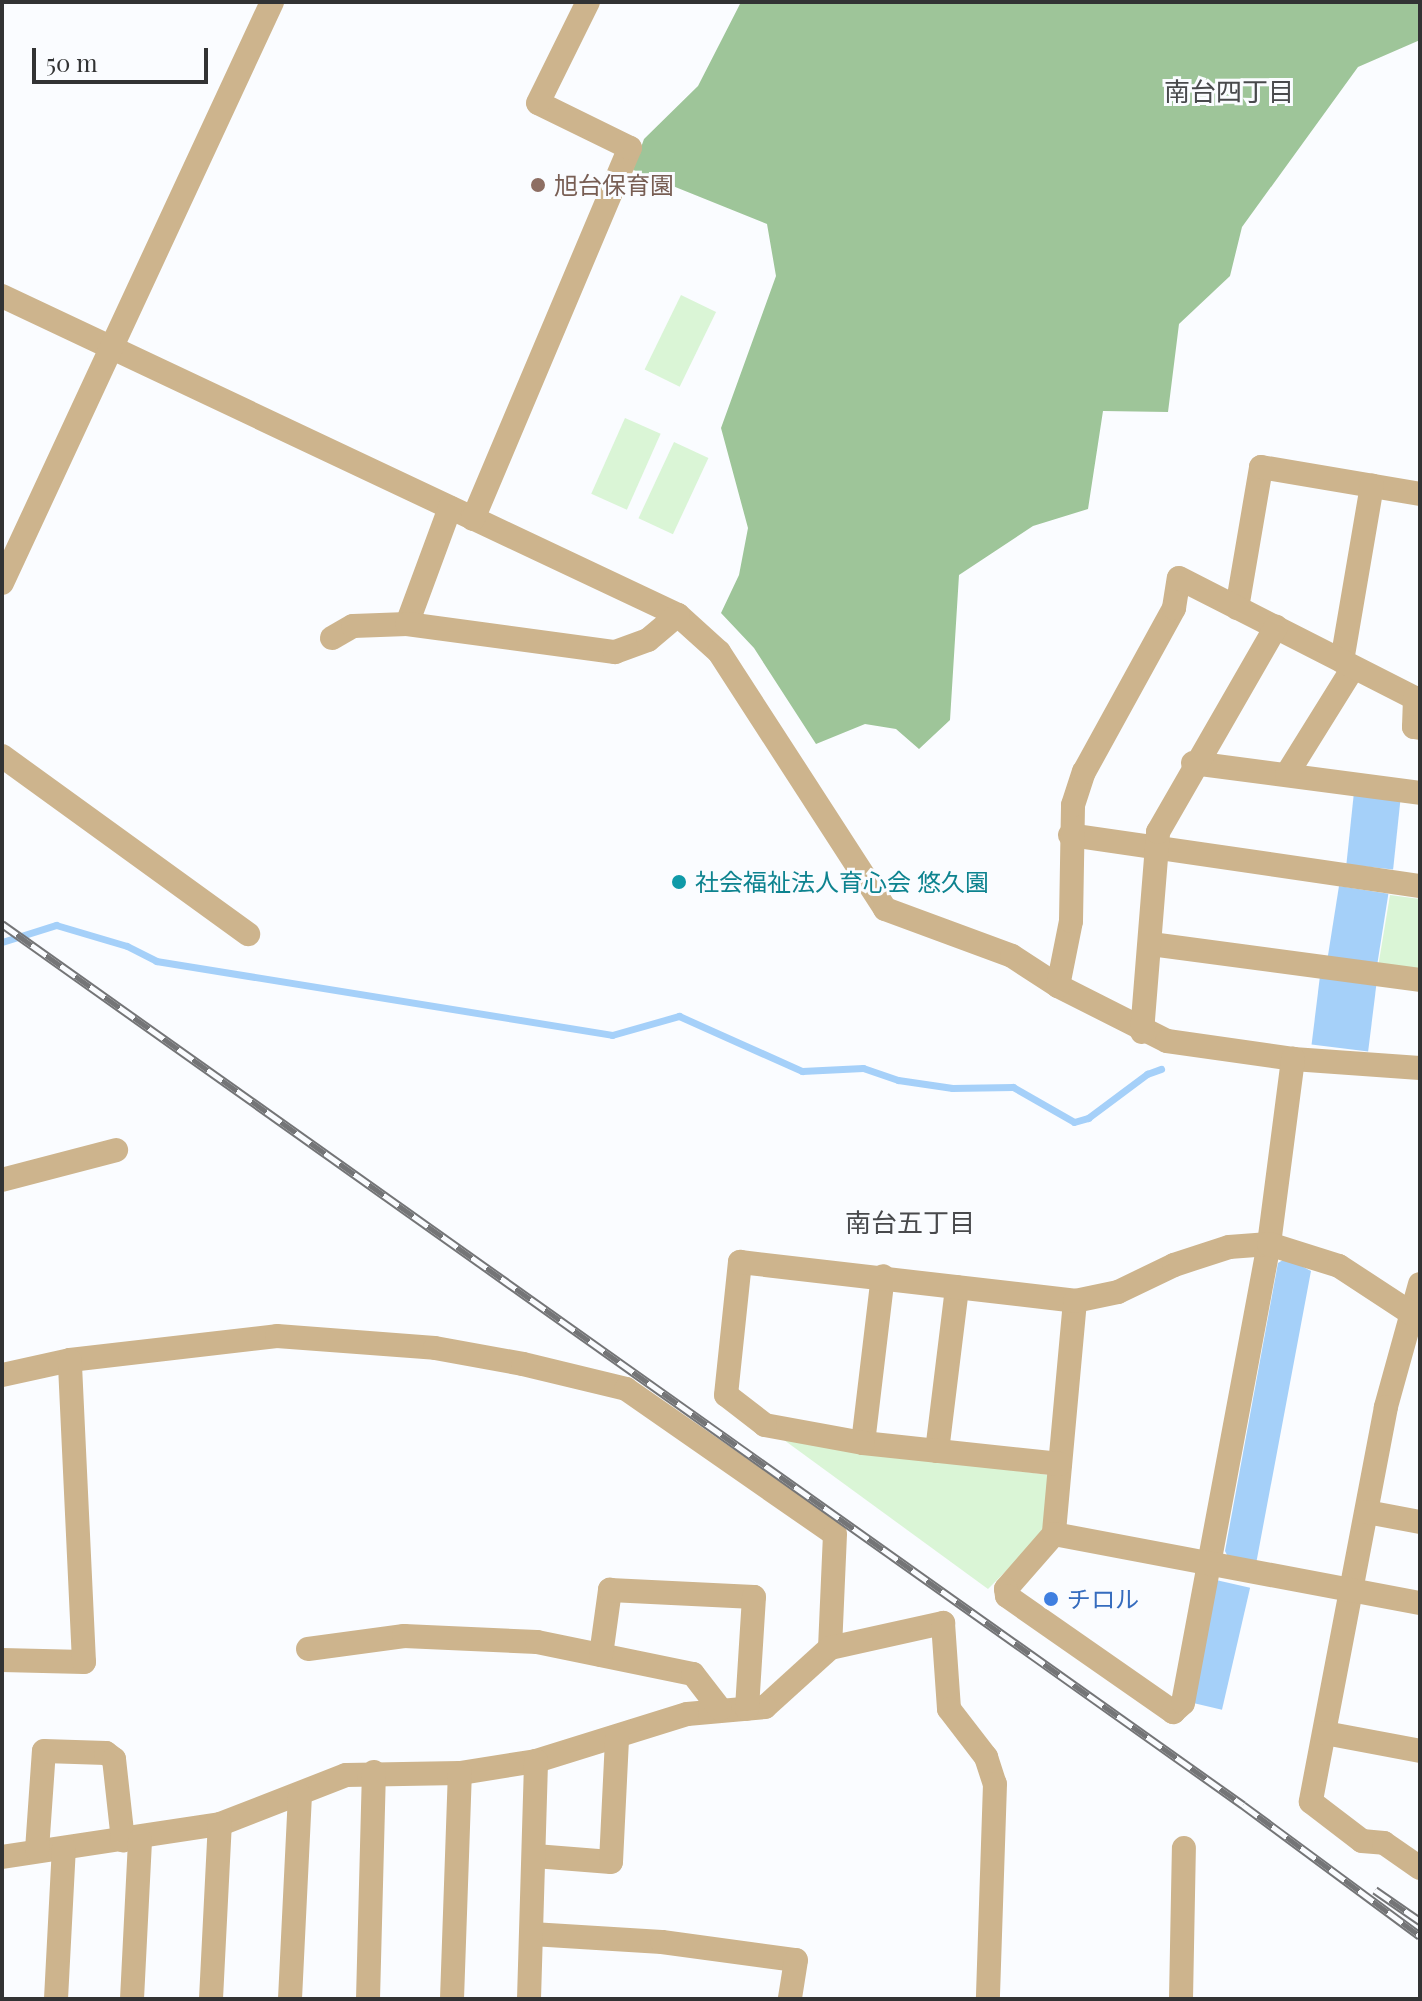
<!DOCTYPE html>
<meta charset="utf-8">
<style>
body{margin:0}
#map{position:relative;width:1422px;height:2001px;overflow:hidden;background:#fafcff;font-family:"Playfair Display","Noto Sans JP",serif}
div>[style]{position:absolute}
.green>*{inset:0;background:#daf5d6;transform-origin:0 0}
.forest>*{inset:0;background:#9ec599}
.water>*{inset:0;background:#a5d0f9;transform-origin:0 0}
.stream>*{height:7px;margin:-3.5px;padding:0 3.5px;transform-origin:3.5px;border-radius:3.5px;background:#a5d0f9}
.minor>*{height:24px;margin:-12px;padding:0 12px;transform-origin:12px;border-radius:12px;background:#cdb48d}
.rail>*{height:9px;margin-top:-4.5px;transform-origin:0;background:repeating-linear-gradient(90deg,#fafcff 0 18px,#747577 0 36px);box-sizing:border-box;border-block:2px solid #747577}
.dots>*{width:22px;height:22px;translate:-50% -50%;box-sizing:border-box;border:4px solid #fafcff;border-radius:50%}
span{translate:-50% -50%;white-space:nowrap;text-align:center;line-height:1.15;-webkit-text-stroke:6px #fafcff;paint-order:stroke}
.education-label{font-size:24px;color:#785e54}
.left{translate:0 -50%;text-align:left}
.culture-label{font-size:24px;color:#0d838f}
.shop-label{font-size:24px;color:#366cbe}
.neighbourhood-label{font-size:26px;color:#48494c}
.frame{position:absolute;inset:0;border:4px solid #323334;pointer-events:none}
.scale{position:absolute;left:32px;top:48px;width:176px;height:36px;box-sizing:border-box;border:4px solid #323334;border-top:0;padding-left:10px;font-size:24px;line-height:28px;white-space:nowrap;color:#323334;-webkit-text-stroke:6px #fafcff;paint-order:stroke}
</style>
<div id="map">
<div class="green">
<i style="left:681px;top:295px;width:39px;height:83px;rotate:26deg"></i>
<i style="left:625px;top:418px;width:39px;height:83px;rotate:24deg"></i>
<i style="left:674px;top:442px;width:38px;height:84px;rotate:25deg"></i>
<i style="clip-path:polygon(1390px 895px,1420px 899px,1420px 972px,1378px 967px)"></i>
<i style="clip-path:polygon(784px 1440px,1049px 1475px,1042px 1535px,988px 1589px)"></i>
</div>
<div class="forest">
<i style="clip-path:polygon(741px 2px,1420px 2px,1420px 40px,1358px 67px,1242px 227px,1230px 276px,1179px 324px,1168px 412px,1103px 411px,1088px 509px,1033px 526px,959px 575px,950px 720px,919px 749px,896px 729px,865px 724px,816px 744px,754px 648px,721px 613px,739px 575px,748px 528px,721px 428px,776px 276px,767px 224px,633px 170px,644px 139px,698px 86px)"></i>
</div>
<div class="water">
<i style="left:1354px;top:792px;width:47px;height:73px;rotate:6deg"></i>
<i style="left:1339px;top:886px;width:50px;height:74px;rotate:9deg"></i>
<i style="left:1320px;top:976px;width:57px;height:69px;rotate:7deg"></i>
<i style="clip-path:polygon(1286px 1258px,1311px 1271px,1256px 1564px,1229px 1559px,1225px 1551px,1278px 1263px)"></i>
<i style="left:1216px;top:1580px;width:35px;height:125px;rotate:13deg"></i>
</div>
<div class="stream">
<i style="left:2px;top:942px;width:57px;rotate:-17.5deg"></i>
<i style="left:56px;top:925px;width:74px;rotate:16.5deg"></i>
<i style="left:127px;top:946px;width:33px;rotate:27deg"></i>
<i style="left:156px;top:961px;width:462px;rotate:9.2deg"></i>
<i style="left:612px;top:1035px;width:70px;rotate:-15.8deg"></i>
<i style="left:679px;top:1016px;width:135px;rotate:24.1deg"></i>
<i style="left:802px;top:1071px;width:61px;rotate:-2.8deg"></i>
<i style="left:863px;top:1068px;width:37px;rotate:19deg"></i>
<i style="left:898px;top:1080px;width:55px;rotate:8.4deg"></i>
<i style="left:952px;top:1088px;width:61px;rotate:-0.9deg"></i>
<i style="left:1013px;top:1087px;width:70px;rotate:29.8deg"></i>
<i style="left:1074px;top:1122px;width:15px;rotate:-16deg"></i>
<i style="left:1088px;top:1118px;width:74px;rotate:-36.7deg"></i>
<i style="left:1147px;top:1074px;width:15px;rotate:-20deg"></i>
</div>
<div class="minor">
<i style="left:2px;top:296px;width:747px;rotate:25.26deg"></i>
<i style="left:678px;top:615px;width:55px;rotate:42.1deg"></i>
<i style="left:719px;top:652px;width:306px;rotate:57.1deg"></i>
<i style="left:885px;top:909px;width:135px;rotate:20.3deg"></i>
<i style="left:1012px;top:956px;width:55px;rotate:33.1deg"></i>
<i style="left:1058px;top:986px;width:122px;rotate:26.8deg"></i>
<i style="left:1167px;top:1041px;width:127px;rotate:8.1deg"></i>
<i style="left:1293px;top:1059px;width:127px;rotate:4.1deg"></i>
<i style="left:473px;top:519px;width:403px;rotate:-67.1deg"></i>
<i style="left:630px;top:148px;width:102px;rotate:-153.9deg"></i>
<i style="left:538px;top:103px;width:113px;rotate:-63.7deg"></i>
<i style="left:2px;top:583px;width:641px;rotate:-65.07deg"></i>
<i style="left:1237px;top:608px;width:143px;rotate:-80.3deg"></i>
<i style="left:1261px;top:467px;width:161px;rotate:9.6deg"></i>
<i style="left:407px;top:624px;width:124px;rotate:-69.7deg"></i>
<i style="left:332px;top:638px;width:24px;rotate:-30deg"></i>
<i style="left:353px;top:626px;width:54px;rotate:-2.1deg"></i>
<i style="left:407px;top:624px;width:210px;rotate:7.7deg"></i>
<i style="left:615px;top:652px;width:35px;rotate:-20deg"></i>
<i style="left:648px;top:640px;width:39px;rotate:-40deg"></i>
<i style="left:1342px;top:661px;width:178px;rotate:-80.3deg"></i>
<i style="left:2px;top:756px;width:304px;rotate:35.9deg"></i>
<i style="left:1193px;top:763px;width:229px;rotate:7.5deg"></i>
<i style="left:1287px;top:774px;width:125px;rotate:-58.1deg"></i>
<i style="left:1070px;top:835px;width:354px;rotate:8.3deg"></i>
<i style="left:1151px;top:944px;width:271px;rotate:7.6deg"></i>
<i style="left:1058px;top:986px;width:66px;rotate:-78.7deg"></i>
<i style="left:1071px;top:921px;width:116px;rotate:-89deg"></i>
<i style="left:1073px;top:805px;width:35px;rotate:-72deg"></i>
<i style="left:1084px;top:772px;width:187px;rotate:-61.2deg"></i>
<i style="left:1174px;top:608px;width:30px;rotate:-81deg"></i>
<i style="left:1179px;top:578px;width:265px;rotate:27deg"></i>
<i style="left:1415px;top:698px;width:29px;rotate:92deg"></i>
<i style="left:1414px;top:727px;width:6px;rotate:9deg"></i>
<i style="left:1142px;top:1032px;width:201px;rotate:-85.4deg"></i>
<i style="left:1158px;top:832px;width:237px;rotate:-60.1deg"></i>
<i style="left:2px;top:1180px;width:118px;rotate:-14.7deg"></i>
<i style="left:1420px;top:1284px;width:128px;rotate:105.5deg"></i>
<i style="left:1386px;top:1407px;width:402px;rotate:100.8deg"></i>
<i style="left:1311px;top:1802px;width:64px;rotate:37.4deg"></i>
<i style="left:1362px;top:1841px;width:22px;rotate:5deg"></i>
<i style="left:1384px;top:1843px;width:44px;rotate:34.8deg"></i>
<i style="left:1075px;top:1301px;width:234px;rotate:95.2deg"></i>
<i style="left:1054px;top:1534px;width:73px;rotate:131.1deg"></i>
<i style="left:1006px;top:1589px;width:7px;rotate:82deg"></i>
<i style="left:1007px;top:1596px;width:203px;rotate:34.9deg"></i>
<i style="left:1173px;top:1712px;width:13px;rotate:-42deg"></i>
<i style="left:1183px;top:1703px;width:467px;rotate:-79.4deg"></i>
<i style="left:1269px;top:1244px;width:187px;rotate:-82.6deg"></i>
<i style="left:2px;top:1375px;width:70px;rotate:-12.4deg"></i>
<i style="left:70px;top:1360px;width:208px;rotate:-6.6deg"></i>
<i style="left:277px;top:1336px;width:158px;rotate:4.3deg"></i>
<i style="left:435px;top:1348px;width:89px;rotate:10.3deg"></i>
<i style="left:523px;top:1364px;width:106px;rotate:13.6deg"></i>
<i style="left:626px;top:1389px;width:254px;rotate:34.8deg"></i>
<i style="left:835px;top:1534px;width:114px;rotate:92.5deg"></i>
<i style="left:830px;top:1648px;width:88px;rotate:137.8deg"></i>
<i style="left:765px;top:1707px;width:78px;rotate:174.9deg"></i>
<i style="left:687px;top:1714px;width:158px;rotate:162.7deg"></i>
<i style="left:536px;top:1761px;width:77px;rotate:171deg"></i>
<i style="left:460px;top:1773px;width:114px;rotate:179deg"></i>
<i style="left:346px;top:1775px;width:135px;rotate:158.7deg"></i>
<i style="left:220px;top:1824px;width:220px;rotate:171.4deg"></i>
<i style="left:863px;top:1443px;width:168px;rotate:-83.2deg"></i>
<i style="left:937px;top:1451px;width:165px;rotate:-83deg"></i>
<i style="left:1060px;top:1464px;width:198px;rotate:-173.9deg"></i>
<i style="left:863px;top:1443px;width:100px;rotate:-169.6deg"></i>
<i style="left:765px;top:1425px;width:49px;rotate:-142.4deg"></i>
<i style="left:726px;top:1395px;width:134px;rotate:-84deg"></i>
<i style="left:740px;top:1262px;width:337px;rotate:6.6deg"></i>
<i style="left:1075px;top:1301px;width:44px;rotate:-11.8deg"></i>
<i style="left:1118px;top:1292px;width:62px;rotate:-25.7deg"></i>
<i style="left:1174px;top:1265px;width:58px;rotate:-18.1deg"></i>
<i style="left:1229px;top:1247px;width:40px;rotate:-4.3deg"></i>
<i style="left:1269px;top:1244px;width:73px;rotate:17.4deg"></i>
<i style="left:1339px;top:1266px;width:97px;rotate:33.2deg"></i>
<i style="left:1367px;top:1512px;width:54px;rotate:10.7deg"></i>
<i style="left:1054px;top:1534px;width:372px;rotate:10.7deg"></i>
<i style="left:830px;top:1648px;width:116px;rotate:-12.5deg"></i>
<i style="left:943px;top:1623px;width:86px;rotate:86deg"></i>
<i style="left:949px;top:1709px;width:61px;rotate:52.4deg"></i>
<i style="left:986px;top:1757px;width:28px;rotate:72deg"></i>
<i style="left:995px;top:1784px;width:215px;rotate:91.9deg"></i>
<i style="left:308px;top:1649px;width:97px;rotate:-7.7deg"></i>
<i style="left:404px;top:1636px;width:133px;rotate:2.6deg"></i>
<i style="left:537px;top:1642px;width:159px;rotate:11.6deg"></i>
<i style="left:693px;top:1674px;width:44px;rotate:52.4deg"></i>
<i style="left:601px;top:1655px;width:66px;rotate:-82.1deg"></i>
<i style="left:610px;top:1590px;width:144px;rotate:2.8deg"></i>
<i style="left:754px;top:1597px;width:112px;rotate:93.6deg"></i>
<i style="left:2px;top:1660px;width:82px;rotate:1.4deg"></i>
<i style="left:84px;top:1662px;width:302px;rotate:-92.7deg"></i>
<i style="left:1325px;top:1733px;width:97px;rotate:10.7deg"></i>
<i style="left:37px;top:1850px;width:99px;rotate:-86deg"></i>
<i style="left:44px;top:1751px;width:62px;rotate:1.8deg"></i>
<i style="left:106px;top:1753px;width:10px;rotate:37deg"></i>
<i style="left:114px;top:1759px;width:82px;rotate:83.7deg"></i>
<i style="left:535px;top:1856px;width:76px;rotate:4.5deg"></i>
<i style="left:611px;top:1862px;width:124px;rotate:-87.2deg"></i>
<i style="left:532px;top:1934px;width:130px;rotate:3.5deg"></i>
<i style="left:662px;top:1942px;width:135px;rotate:7.7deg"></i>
<i style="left:796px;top:1960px;width:39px;rotate:99deg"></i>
<i style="left:56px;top:1999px;width:151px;rotate:-87deg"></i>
<i style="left:132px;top:1999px;width:159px;rotate:-87.1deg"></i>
<i style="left:211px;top:1999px;width:175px;rotate:-87.1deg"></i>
<i style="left:290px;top:1999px;width:204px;rotate:-87.2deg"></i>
<i style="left:368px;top:1999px;width:227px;rotate:-88.5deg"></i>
<i style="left:452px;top:1999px;width:226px;rotate:-88deg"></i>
<i style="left:529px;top:1999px;width:238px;rotate:-88.3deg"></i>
<i style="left:1181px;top:1999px;width:151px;rotate:-88.9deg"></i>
</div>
<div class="rail">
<i style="left:2px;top:924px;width:1522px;rotate:35.37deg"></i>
<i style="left:1243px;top:1805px;width:220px;rotate:36.5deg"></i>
<i style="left:1375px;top:1890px;width:55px;rotate:34.6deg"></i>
</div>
<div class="dots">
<i style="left:538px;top:185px;background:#8d6e63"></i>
<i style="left:679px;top:882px;background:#0f9aa8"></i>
<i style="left:1051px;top:1599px;background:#3f7fe0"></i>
</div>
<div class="education-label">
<span class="left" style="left:554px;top:185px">旭台保育園</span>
</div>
<div class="culture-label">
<span class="left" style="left:695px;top:882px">社会福祉法人育心会 悠久園</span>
</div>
<div class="shop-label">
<span class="left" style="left:1067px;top:1599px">チロル</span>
</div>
<div class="neighbourhood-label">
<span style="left:1229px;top:91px">南台四丁目</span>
<span style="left:910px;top:1222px">南台五丁目</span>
</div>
<div class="frame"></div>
<div class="scale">50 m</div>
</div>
